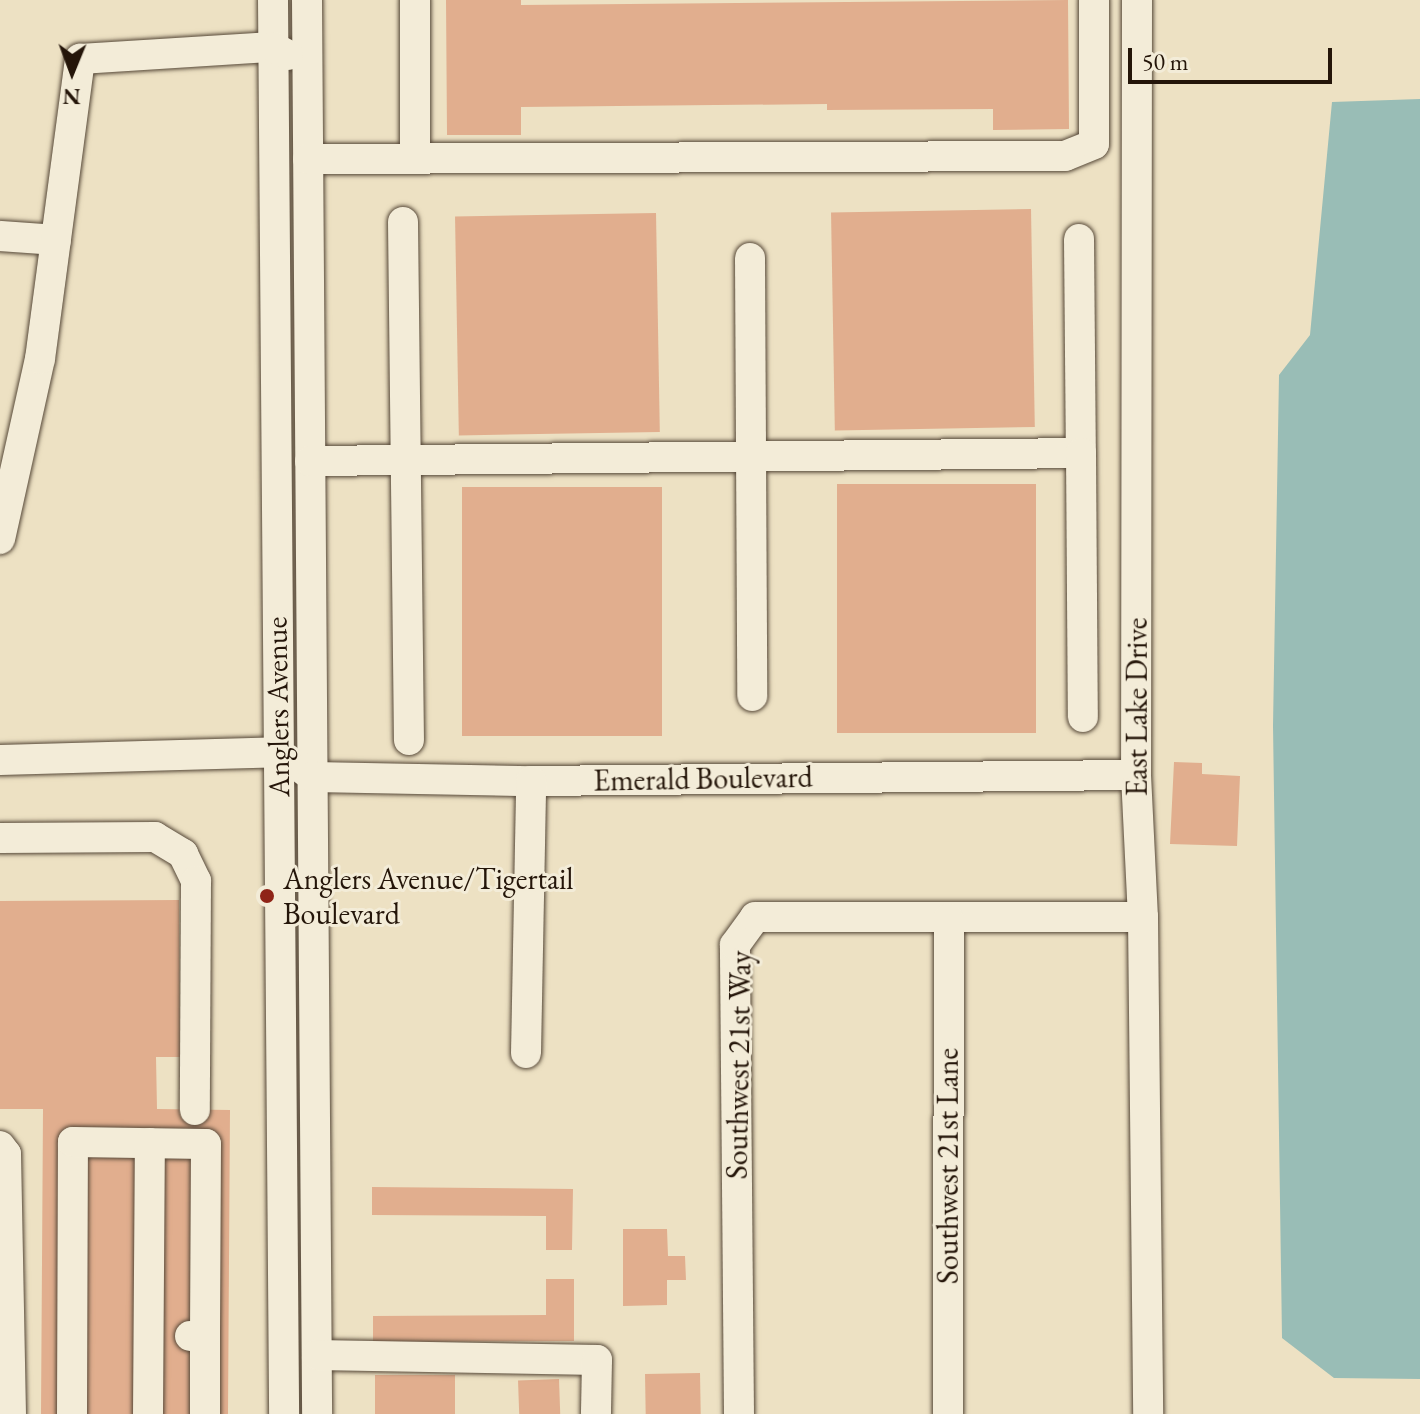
<!DOCTYPE html>
<style>
body{margin:0}
#map{position:relative;width:1420px;height:1414px;overflow:hidden;background:#ede1c3;font-family:"EB Garamond",serif}
div>[style]{position:absolute}
.water>*{inset:0;background:#99bdb6}
.building>*{inset:0;background:#e1ae8e;transform-origin:0 0}
.roads{filter:drop-shadow(0 0 2px #564838) drop-shadow(0 0 2px #564838)}
.minor>*{height:30px;margin:-15px;padding:0 15px;transform-origin:15px;border-radius:15px;background:#f3ecd8}
.dots>*{width:22px;height:22px;translate:-50% -50%;box-sizing:border-box;border:4px solid #f3ecd8;border-radius:50%}
span{translate:-50% -50%;white-space:nowrap;text-align:center;line-height:1.15;-webkit-text-stroke:6px #f3ecd8;paint-order:stroke}
.street-label{font-size:30px;color:#241509}
.poi-label{font-size:30px;color:#241509}
.left{translate:0 -50%;text-align:left}
.north{position:absolute;left:32px;top:32px;width:80px;height:80px;-webkit-text-stroke:6px #f3ecd8;paint-order:stroke;rotate:181deg;font-size:22px;font-weight:700;line-height:32px;text-align:center;color:#241509}
.north::after{content:'';display:block;margin:auto;width:28px;height:36px;background:#241509;clip-path:polygon(50% 0,100% 100%,50% 72%,0 100%)}
.scale{position:absolute;left:1128px;top:48px;width:204px;height:36px;box-sizing:border-box;border:4px solid #241509;border-top:0;padding-left:10px;font-size:24px;line-height:28px;white-space:nowrap;color:#241509;-webkit-text-stroke:6px #f3ecd8;paint-order:stroke}
</style>
<div id="map">
<div class="water">
<i style="clip-path:polygon(1420px 99px,1420px 1379px,1334px 1378px,1282px 1338px,1273px 726px,1279px 375px,1310px 335px,1332px 102px)"></i>
</div>
<div class="building">
<i style="clip-path:polygon(446px 0,521px 0,521px 5px,1068px 0,1069px 129px,993px 130px,993px 109px,827px 110px,827px 104px,521px 107px,521px 135px,447px 135px)"></i>
<i style="left:1031px;top:209px;width:218px;height:200px;rotate:89deg"></i>
<i style="left:656px;top:213px;width:219px;height:201px;rotate:89deg"></i>
<i style="left:837px;top:484px;width:199px;height:249px"></i>
<i style="left:462px;top:487px;width:200px;height:249px"></i>
<i style="clip-path:polygon(1174px 762px,1202px 763px,1202px 774px,1240px 776px,1237px 846px,1170px 844px)"></i>
<i style="clip-path:polygon(179px 900px,180px 1057px,156px 1057px,157px 1109px,230px 1110px,228px 1414px,41px 1414px,43px 1109px,0 1109px,0 901px)"></i>
<i style="clip-path:polygon(372px 1187px,573px 1189px,572px 1250px,546px 1250px,546px 1216px,372px 1215px)"></i>
<i style="clip-path:polygon(623px 1229px,667px 1229px,668px 1256px,685px 1256px,686px 1280px,667px 1280px,667px 1305px,623px 1306px)"></i>
<i style="clip-path:polygon(546px 1279px,574px 1279px,574px 1341px,373px 1342px,373px 1316px,546px 1315px)"></i>
<i style="left:700px;top:1373px;width:41px;height:55px;rotate:89deg"></i>
<i style="left:375px;top:1375px;width:80px;height:39px"></i>
<i style="left:559px;top:1379px;width:35px;height:41px;rotate:88deg"></i>
</div>
<div class="roads">
<div class="minor">
<i style="left:273px;top:0;width:1414px;rotate:89.55deg"></i>
<i style="left:307px;top:0;width:1414px;rotate:89.59deg"></i>
<i style="left:1137px;top:0;width:775px;rotate:90.07deg"></i>
<i style="left:1136px;top:775px;width:142px;rotate:87.2deg"></i>
<i style="left:1143px;top:917px;width:497px;rotate:89.4deg"></i>
<i style="left:415px;top:156px;width:156px;rotate:-90deg"></i>
<i style="left:308px;top:159px;width:757px;rotate:-0.23deg"></i>
<i style="left:1065px;top:156px;width:31px;rotate:-22deg"></i>
<i style="left:1094px;top:144px;width:144px;rotate:-90deg"></i>
<i style="left:403px;top:222px;width:518px;rotate:89.34deg"></i>
<i style="left:0;top:236px;width:56px;rotate:4.1deg"></i>
<i style="left:1079px;top:239px;width:214px;rotate:89.5deg"></i>
<i style="left:750px;top:258px;width:438px;rotate:89.7deg"></i>
<i style="left:310px;top:461px;width:771px;rotate:-0.59deg"></i>
<i style="left:1081px;top:453px;width:264px;rotate:89.6deg"></i>
<i style="left:0;top:539px;width:184px;rotate:-77.5deg"></i>
<i style="left:40px;top:359px;width:303px;rotate:-82.4deg"></i>
<i style="left:80px;top:59px;width:193px;rotate:-3.6deg"></i>
<i style="left:273px;top:47px;width:17px;rotate:28deg"></i>
<i style="left:0;top:760px;width:279px;rotate:-1.6deg"></i>
<i style="left:297px;top:765px;width:20px;rotate:37deg"></i>
<i style="left:313px;top:777px;width:218px;rotate:1.1deg"></i>
<i style="left:531px;top:781px;width:605px;rotate:-0.57deg"></i>
<i style="left:0;top:838px;width:155px;rotate:-0.4deg"></i>
<i style="left:155px;top:837px;width:33px;rotate:31deg"></i>
<i style="left:183px;top:854px;width:30px;rotate:64deg"></i>
<i style="left:196px;top:881px;width:229px;rotate:90.3deg"></i>
<i style="left:526px;top:1053px;width:272px;rotate:-88.9deg"></i>
<i style="left:0;top:1146px;width:10px;rotate:53deg"></i>
<i style="left:6px;top:1154px;width:260px;rotate:88.9deg"></i>
<i style="left:190px;top:1336px;width:15px"></i>
<i style="left:205px;top:1336px;width:78px;rotate:90deg"></i>
<i style="left:317px;top:1355px;width:280px;rotate:1deg"></i>
<i style="left:597px;top:1360px;width:54px;rotate:91.1deg"></i>
<i style="left:72px;top:1414px;width:272px;rotate:-89.8deg"></i>
<i style="left:73px;top:1142px;width:133px;rotate:0.9deg"></i>
<i style="left:206px;top:1144px;width:192px;rotate:90.3deg"></i>
<i style="left:148px;top:1414px;width:271px;rotate:-89.6deg"></i>
<i style="left:739px;top:1414px;width:469px;rotate:-90.5deg"></i>
<i style="left:735px;top:945px;width:34px;rotate:-54deg"></i>
<i style="left:755px;top:917px;width:388px"></i>
<i style="left:948px;top:1414px;width:495px;rotate:-89.9deg"></i>
</div>
</div>
<div class="dots">
<i style="left:267px;top:896px;background:#8f2418"></i>
</div>
<div class="street-label">
<span style="left:278px;top:707px;rotate:-91deg">Anglers Avenue</span>
<span style="left:1137px;top:707px;rotate:-90deg">East Lake Drive</span>
<span style="left:703px;top:779px;rotate:-1deg">Emerald Boulevard</span>
<span style="left:739px;top:1065px;rotate:-89deg">Southwest 21st Way</span>
<span style="left:948px;top:1166px;rotate:-90deg">Southwest 21st Lane</span>
</div>
<div class="poi-label">
<span class="left" style="left:283px;top:896px">Anglers Avenue/Tigertail<br>Boulevard</span>
</div>
<div class="north">N</div>
<div class="scale">50 m</div>
</div>
